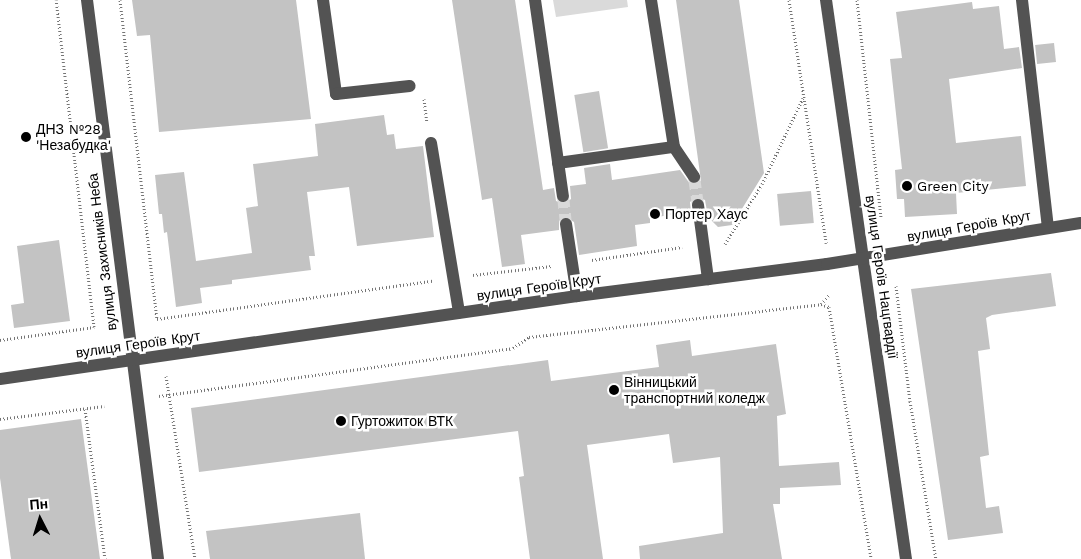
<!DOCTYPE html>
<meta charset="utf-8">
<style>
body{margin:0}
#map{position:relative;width:1081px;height:559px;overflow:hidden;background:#fff;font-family:"Work Sans",sans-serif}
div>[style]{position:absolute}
.green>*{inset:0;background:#dadada}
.building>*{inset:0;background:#c3c3c3;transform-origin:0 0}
.minor-tunnel>*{height:12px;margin-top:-6px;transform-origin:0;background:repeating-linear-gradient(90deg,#d9d9d9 0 12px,transparent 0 18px)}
.path>*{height:3px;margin-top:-1.5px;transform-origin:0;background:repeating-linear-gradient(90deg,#757575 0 1px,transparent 0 3.5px)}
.minor>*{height:12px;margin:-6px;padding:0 6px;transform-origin:6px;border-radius:6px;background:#535353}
.dots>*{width:14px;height:14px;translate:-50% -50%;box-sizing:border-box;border:2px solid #fff;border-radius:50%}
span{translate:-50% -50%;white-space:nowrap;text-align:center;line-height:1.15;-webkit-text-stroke:5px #fff;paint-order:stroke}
.poi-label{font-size:14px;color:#000}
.left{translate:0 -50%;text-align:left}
.street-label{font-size:14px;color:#000}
.north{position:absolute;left:15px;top:494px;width:50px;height:50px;-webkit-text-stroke:4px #fff;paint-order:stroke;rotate:355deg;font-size:14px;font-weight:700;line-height:20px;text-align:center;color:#000}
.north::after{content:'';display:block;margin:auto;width:18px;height:22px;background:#000;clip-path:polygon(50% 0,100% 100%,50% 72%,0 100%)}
</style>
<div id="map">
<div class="green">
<i style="clip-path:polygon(553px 0,627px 0,628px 7px,556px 17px)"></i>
</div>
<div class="building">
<i style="clip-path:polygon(132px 0,296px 0,311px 119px,159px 132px,150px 35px,137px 36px)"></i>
<i style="clip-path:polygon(452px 0,515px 0,543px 190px,554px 188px,556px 201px,564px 204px,571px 199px,570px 186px,586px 184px,584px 168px,610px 164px,612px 180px,680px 170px,690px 184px,701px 181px,676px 0,739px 0,764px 173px,732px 225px,718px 227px,708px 217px,705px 200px,696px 197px,690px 202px,691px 212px,650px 218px,650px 223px,635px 225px,637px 246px,579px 255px,574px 222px,564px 216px,559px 221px,559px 230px,521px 235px,525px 264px,502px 267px,492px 198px,482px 200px)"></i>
<i style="clip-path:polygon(972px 2px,973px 9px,999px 6px,1004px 49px,1019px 47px,1022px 68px,949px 79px,956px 143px,1021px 136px,1026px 186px,956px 193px,957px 214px,905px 217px,904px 199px,897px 199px,895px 170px,902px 169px,890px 59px,902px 58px,896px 12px)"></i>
<i style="left:1054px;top:43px;width:19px;height:19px;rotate:84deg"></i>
<i style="left:599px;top:91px;width:58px;height:25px;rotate:81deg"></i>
<i style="clip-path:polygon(384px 115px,387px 135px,394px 134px,396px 149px,423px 146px,434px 237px,357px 246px,349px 187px,307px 192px,315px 256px,309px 256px,311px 270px,232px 280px,232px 284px,200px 288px,202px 303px,176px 307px,167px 232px,164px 233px,162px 214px,159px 214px,155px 175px,184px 172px,196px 261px,252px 253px,246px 208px,258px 206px,253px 164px,318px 156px,315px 124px)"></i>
<i style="left:811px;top:191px;width:32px;height:34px;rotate:85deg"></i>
<i style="clip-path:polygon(59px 240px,70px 321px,14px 328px,11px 305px,24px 303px,17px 246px)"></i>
<i style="clip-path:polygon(1051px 273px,1056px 306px,992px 315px,986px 318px,990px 349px,978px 351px,989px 455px,980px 457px,986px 508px,999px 506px,1003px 533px,948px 540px,911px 289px)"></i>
<i style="clip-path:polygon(690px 340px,692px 356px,776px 344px,786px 414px,777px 416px,779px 466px,839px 462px,841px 485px,780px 488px,780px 504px,773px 504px,782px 559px,640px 559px,639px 546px,723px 533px,720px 457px,673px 463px,669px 434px,587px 445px,603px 559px,530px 559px,519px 477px,524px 476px,518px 431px,199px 472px,191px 408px,548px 360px,551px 381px,659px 367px,656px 345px)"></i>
<i style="clip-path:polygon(81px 419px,100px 559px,11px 559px,0 478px,0 430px)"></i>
<i style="clip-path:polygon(360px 513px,365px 559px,210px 559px,206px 531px)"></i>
</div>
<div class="minor-tunnel">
<i style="left:694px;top:177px;width:28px;rotate:82deg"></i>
<i style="left:563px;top:196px;width:28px;rotate:84deg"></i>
</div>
<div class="path">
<i style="left:120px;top:0;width:321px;rotate:83.4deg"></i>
<i style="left:157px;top:319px;width:278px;rotate:-7.9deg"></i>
<i style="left:789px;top:0;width:246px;rotate:81.3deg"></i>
<i style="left:857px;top:0;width:220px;rotate:83.7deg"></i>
<i style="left:424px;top:99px;width:24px;rotate:83deg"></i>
<i style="left:725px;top:244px;width:70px;rotate:-58.3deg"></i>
<i style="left:762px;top:184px;width:95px;rotate:-64.5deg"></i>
<i style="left:592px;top:260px;width:91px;rotate:-8.2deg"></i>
<i style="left:473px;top:275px;width:79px;rotate:-6.6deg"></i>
<i style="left:896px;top:286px;width:116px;rotate:83.1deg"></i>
<i style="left:910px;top:401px;width:160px;rotate:80.7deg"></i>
<i style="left:821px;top:304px;width:9px;rotate:21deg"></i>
<i style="left:829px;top:307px;width:255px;rotate:80.5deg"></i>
<i style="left:0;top:340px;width:95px;rotate:-7.9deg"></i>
<i style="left:94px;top:327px;width:329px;rotate:-96.6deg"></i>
<i style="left:166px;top:376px;width:185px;rotate:81deg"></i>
<i style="left:159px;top:396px;width:357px;rotate:-7.7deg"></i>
<i style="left:513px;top:348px;width:19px;rotate:-35deg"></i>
<i style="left:529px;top:337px;width:294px;rotate:-6.4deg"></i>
<i style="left:821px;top:304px;width:13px;rotate:-48deg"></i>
<i style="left:85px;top:409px;width:151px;rotate:82.4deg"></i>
<i style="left:0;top:419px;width:105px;rotate:-7.1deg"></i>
</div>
<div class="minor">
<i style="left:87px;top:0;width:563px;rotate:82.76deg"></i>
<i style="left:323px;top:0;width:95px;rotate:82.1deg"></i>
<i style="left:336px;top:94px;width:74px;rotate:-6.2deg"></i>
<i style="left:535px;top:0;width:198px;rotate:81.9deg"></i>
<i style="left:826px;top:0;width:565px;rotate:81.86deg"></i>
<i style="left:1022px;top:0;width:228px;rotate:83.5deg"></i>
<i style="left:431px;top:143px;width:172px;rotate:80.6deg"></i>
<i style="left:674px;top:147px;width:36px;rotate:56deg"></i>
<i style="left:558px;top:163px;width:117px;rotate:-7.9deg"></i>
<i style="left:674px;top:147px;width:149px;rotate:-98.9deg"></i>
<i style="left:698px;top:205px;width:75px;rotate:82.3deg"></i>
<i style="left:566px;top:224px;width:73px;rotate:81.3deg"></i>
<i style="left:0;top:379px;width:583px;rotate:-8.19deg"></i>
<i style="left:577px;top:296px;width:252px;rotate:-7.3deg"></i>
<i style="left:827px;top:264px;width:257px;rotate:-9.2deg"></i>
</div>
<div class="dots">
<i style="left:26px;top:137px;background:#000"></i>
<i style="left:907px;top:186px;background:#000"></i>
<i style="left:655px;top:214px;background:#000"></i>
<i style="left:614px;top:390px;background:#000"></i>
<i style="left:341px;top:421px;background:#000"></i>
</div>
<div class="poi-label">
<span class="left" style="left:36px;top:137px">ДНЗ №28<br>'Незабудка'</span>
<span class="left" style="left:917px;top:186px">Green City</span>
<span class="left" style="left:665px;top:214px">Портер Хаус</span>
<span class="left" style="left:624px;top:390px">Вінницький<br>транспортний коледж</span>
<span class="left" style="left:351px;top:421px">Гуртожиток ВТК</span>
</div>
<div class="street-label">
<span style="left:969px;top:226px;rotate:-10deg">вулиця Героїв Крут</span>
<span style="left:102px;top:252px;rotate:-97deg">вулиця Захисників Неба</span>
<span style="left:882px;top:277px;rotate:82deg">вулиця Героїв Нацгвардії</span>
<span style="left:539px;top:287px;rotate:-8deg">вулиця Героїв Крут</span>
<span style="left:138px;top:344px;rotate:-8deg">вулиця Героїв Крут</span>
</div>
<div class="north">Пн</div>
</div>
